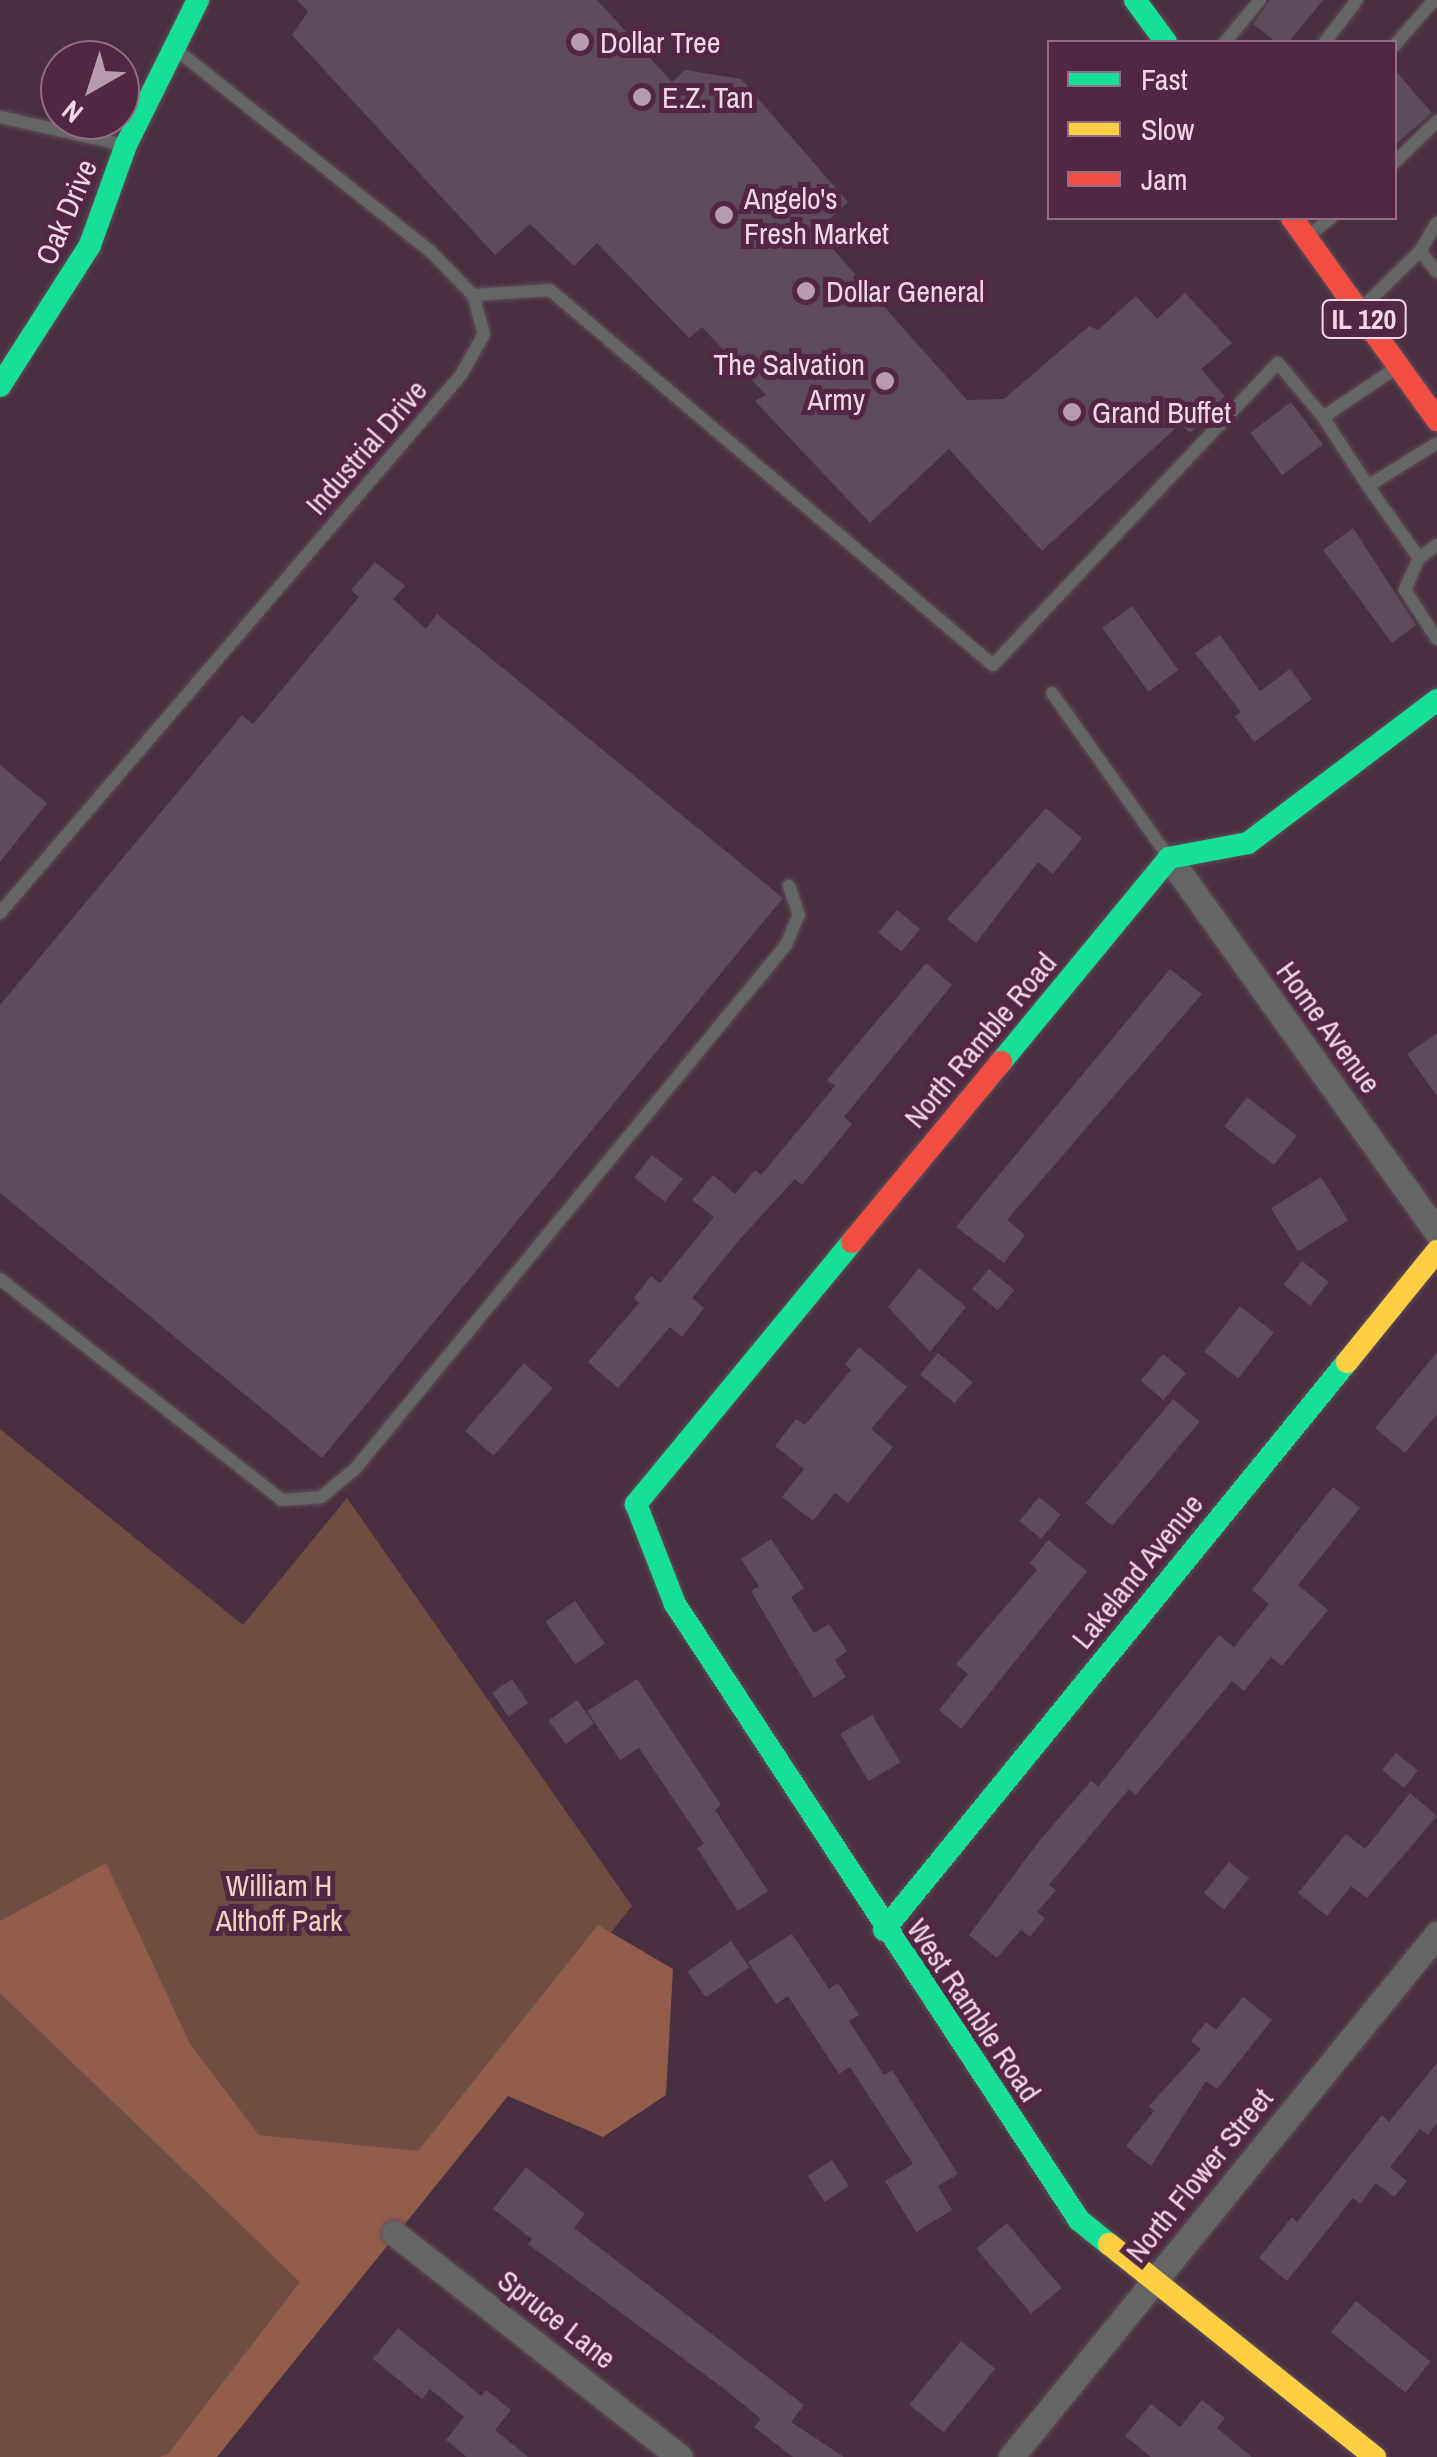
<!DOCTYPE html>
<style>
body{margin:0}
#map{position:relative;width:1437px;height:2457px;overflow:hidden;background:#483040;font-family:"Archivo Narrow",sans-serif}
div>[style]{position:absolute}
.green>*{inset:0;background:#704d42}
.forest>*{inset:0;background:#925c4a}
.building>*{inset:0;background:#5e4c5c;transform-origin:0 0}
.roads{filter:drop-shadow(0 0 2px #624d5a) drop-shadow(0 0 2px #624d5a)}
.lane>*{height:12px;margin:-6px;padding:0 6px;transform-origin:6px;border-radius:6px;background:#646666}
.street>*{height:25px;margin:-12.5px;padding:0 12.5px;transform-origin:12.5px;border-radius:12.5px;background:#646666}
.fast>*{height:22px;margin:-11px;padding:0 11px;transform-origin:11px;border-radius:11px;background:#16e098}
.slow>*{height:22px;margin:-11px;padding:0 11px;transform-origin:11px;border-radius:11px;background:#ffcf43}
.jam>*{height:22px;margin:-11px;padding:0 11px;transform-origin:11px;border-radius:11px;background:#f24e42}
.dots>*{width:28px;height:28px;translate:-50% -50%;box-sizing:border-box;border:5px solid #532644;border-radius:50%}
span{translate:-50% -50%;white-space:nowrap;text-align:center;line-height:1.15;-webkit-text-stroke:10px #532644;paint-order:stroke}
.shield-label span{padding:2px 8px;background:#532644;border:2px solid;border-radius:8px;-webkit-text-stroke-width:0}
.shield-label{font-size:28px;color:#f3d6e7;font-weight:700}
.poi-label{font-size:30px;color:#f3d6e7}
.left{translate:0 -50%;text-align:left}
.right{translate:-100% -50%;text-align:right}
.street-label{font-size:30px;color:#f3d6e7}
.park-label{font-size:30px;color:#f5d1c3}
.legend{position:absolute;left:1047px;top:40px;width:350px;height:180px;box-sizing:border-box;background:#532644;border:2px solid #936c85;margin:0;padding:12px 18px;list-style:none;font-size:30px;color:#f3d6e7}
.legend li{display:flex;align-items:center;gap:20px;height:50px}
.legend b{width:50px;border:2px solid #936c85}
.north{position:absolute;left:40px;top:40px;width:100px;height:100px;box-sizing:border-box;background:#532644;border:2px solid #936c85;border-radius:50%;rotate:219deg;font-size:28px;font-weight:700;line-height:40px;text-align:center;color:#f3d6e7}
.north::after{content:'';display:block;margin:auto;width:35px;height:45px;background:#b79cad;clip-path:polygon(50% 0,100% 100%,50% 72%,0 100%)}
</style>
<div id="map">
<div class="green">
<i style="clip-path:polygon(0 1429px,243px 1625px,347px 1498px,632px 1906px,194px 2457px,0 2457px)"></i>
</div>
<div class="forest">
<i style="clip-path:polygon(106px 1863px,190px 2044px,259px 2135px,418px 2151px,598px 1925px,673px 1969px,666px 2095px,603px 2137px,508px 2096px,217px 2457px,159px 2457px,168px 2454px,300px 2282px,0 1993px,0 1921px)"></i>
</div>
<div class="building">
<i style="clip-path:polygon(297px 0,597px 0,672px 82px,685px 70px,741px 79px,848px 202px,817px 231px,967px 400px,1004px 399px,1089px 326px,1098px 330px,1136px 296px,1157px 319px,1185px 293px,1232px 343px,1201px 369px,1225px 396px,1190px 433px,1180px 424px,1042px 551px,949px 449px,870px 523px,755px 401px,766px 395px,702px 327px,689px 338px,597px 243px,574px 266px,530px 224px,495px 255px,292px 35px,308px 12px)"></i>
<i style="clip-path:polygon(1270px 0,1323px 0,1289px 42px,1276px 42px,1253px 24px)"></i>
<i style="clip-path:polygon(1394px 69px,1432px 113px,1394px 146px)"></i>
<i style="left:1291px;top:402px;width:53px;height:51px;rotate:53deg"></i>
<i style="clip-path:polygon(1353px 528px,1416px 625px,1392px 643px,1323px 550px)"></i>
<i style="clip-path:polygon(375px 562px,405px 586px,393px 599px,426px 629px,437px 614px,783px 898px,322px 1458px,0 1193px,0 1005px,242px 715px,253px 724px,359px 597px,351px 590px)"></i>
<i style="left:1132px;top:606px;width:79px;height:37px;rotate:54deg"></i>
<i style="clip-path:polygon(1220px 635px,1260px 691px,1290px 669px,1312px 699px,1254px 742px,1235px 716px,1241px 712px,1195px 653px)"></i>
<i style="clip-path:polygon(0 765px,47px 803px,0 862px)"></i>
<i style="clip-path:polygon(1046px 808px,1082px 838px,1053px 874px,1038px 862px,976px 943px,947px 919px)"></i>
<i style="left:897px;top:910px;width:30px;height:29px;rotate:40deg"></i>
<i style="clip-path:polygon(926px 963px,952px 985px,844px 1117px,852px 1124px,802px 1185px,795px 1179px,740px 1239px,692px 1298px,704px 1308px,682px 1337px,670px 1327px,618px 1388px,588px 1362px,639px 1303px,634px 1298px,651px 1276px,660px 1283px,714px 1217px,692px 1200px,713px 1175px,735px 1194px,755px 1170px,761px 1175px,835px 1086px,827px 1080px)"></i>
<i style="clip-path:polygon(1170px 969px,1202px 994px,1007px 1220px,1025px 1235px,1004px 1263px,956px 1227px)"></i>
<i style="clip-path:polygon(1437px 1033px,1437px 1096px,1407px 1054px)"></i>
<i style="left:1247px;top:1097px;width:63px;height:37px;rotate:38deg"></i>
<i style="left:652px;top:1155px;width:39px;height:29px;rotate:38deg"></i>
<i style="left:1321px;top:1177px;width:51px;height:59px;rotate:58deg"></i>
<i style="left:1302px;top:1261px;width:34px;height:30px;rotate:38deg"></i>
<i style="clip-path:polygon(919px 1268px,966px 1307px,930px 1352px,888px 1307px)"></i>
<i style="left:989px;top:1269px;width:33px;height:26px;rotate:40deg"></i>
<i style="left:1240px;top:1306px;width:43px;height:58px;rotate:38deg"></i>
<i style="clip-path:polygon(859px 1347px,907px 1387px,871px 1429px,893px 1447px,848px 1503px,835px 1493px,813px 1521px,782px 1497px,804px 1469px,775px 1446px,796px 1419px,805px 1425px,851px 1370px,845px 1364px)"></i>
<i style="clip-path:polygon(1437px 1352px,1437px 1414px,1405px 1453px,1375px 1428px)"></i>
<i style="left:938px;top:1353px;width:45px;height:28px;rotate:40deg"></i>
<i style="left:1163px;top:1354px;width:30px;height:35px;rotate:40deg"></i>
<i style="left:524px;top:1363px;width:38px;height:90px;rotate:41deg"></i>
<i style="left:1173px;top:1399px;width:35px;height:136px;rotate:40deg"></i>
<i style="clip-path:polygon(1333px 1487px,1360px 1508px,1298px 1585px,1328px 1610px,1282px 1666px,1271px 1657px,1244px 1691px,1232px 1681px,1136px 1795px,1129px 1789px,1049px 1885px,1056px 1890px,1037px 1912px,1045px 1918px,1030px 1937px,1021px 1930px,997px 1958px,969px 1935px,1040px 1840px,1091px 1781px,1098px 1787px,1219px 1635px,1234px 1647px,1269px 1604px,1252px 1590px)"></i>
<i style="left:1039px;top:1497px;width:28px;height:31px;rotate:39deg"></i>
<i style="clip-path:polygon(771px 1539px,804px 1588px,791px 1597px,814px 1633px,829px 1624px,847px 1651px,835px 1660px,846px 1677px,814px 1698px,751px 1591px,759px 1586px,741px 1559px)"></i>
<i style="clip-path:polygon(1048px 1540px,1087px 1571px,961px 1729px,939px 1710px,968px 1674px,956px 1664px,1037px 1570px,1030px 1563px)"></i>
<i style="left:575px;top:1601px;width:52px;height:36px;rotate:55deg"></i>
<i style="left:512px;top:1679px;width:29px;height:24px;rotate:56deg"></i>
<i style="clip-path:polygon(637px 1679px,721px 1805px,715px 1810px,768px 1891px,738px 1911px,697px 1848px,704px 1844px,639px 1748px,620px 1760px,587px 1711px)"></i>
<i style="left:577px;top:1700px;width:29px;height:35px;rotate:54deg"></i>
<i style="left:872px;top:1715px;width:55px;height:37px;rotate:59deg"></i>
<i style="left:1396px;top:1753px;width:28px;height:22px;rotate:39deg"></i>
<i style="clip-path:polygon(1410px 1793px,1437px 1816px,1367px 1898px,1351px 1886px,1327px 1916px,1298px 1893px,1346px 1834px,1365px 1849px)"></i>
<i style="left:1229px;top:1862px;width:26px;height:40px;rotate:39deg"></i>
<i style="clip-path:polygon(792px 1934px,829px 1989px,838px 1983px,859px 2015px,849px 2021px,884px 2075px,892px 2070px,958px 2174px,938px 2186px,952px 2210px,916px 2232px,885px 2181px,913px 2164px,850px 2067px,839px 2074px,788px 1996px,776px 2004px,748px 1962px)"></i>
<i style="left:731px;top:1941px;width:32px;height:53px;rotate:55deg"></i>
<i style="clip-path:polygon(1243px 1997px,1272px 2020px,1217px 2089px,1206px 2081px,1151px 2166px,1126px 2146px,1154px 2111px,1149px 2106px,1201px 2049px,1191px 2041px,1206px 2022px,1216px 2030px)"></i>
<i style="clip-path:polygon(1437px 2063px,1437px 2123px,1428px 2135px,1420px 2129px,1390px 2167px,1407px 2181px,1394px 2197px,1376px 2183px,1360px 2204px,1353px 2198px,1287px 2281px,1259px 2258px,1292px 2217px,1297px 2222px,1382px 2115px,1389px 2122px)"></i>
<i style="left:832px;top:2160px;width:31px;height:29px;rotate:57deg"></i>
<i style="clip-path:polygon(526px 2167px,585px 2214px,574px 2228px,804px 2405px,791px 2422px,844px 2457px,793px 2457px,754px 2427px,761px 2419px,723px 2388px,528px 2244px,532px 2239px,493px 2209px)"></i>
<i style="left:1007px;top:2223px;width:85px;height:40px;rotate:50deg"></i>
<i style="left:1356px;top:2301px;width:96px;height:40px;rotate:39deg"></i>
<i style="clip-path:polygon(398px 2328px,481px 2396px,486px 2390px,511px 2410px,495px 2430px,528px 2457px,467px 2457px,446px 2440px,464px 2417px,430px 2389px,422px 2399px,373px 2359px)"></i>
<i style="left:961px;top:2341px;width:44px;height:82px;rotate:39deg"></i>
<i style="clip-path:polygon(1202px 2400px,1225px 2418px,1217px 2428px,1252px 2457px,1151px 2457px,1125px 2436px,1151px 2404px,1180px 2427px)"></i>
</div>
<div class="roads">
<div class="lane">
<i style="left:1225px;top:42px;width:55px;rotate:-50.2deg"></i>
<i style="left:1325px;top:42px;width:53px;rotate:-52.7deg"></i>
<i style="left:1394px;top:46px;width:61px;rotate:-49deg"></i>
<i style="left:0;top:117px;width:127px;rotate:12.7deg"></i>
<i style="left:1394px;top:163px;width:60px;rotate:-44.3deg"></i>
<i style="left:1308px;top:236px;width:29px;rotate:-38deg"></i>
<i style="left:1420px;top:251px;width:27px;rotate:51deg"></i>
<i style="left:473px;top:295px;width:77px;rotate:-3.7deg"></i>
<i style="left:550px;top:290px;width:580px;rotate:40.25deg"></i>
<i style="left:993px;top:665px;width:415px;rotate:-46.7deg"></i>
<i style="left:1278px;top:363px;width:70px;rotate:50.2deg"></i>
<i style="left:1323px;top:417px;width:88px;rotate:-33.9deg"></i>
<i style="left:1363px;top:307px;width:80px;rotate:-44.5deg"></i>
<i style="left:1420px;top:251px;width:33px;rotate:-59deg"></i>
<i style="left:1323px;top:417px;width:82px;rotate:56.9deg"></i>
<i style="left:1437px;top:443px;width:81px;rotate:148.1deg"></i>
<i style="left:1368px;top:486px;width:88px;rotate:54.7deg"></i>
<i style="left:1419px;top:558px;width:35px;rotate:114deg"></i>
<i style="left:1405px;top:590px;width:59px;rotate:56.9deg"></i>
<i style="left:1419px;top:558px;width:22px;rotate:-36deg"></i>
<i style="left:1052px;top:693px;width:200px;rotate:54.6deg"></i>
<i style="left:0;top:913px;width:708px;rotate:-49.41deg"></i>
<i style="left:461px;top:375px;width:47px;rotate:-60.7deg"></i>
<i style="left:484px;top:334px;width:41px;rotate:-105.8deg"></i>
<i style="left:473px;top:295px;width:62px;rotate:-134.3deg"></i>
<i style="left:430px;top:251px;width:325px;rotate:-141.6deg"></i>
<i style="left:0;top:1279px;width:358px;rotate:38.1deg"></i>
<i style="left:282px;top:1500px;width:39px;rotate:-4deg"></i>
<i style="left:321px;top:1497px;width:44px;rotate:-39.5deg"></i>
<i style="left:355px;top:1469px;width:678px;rotate:-50.56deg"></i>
<i style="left:786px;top:945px;width:33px;rotate:-67deg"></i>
<i style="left:799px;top:915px;width:31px;rotate:-109deg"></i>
</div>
<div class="street">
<i style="left:1169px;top:858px;width:461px;rotate:54.4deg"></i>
<i style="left:394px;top:2233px;width:363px;rotate:38.1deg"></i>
<i style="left:1011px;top:2457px;width:675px;rotate:-50.84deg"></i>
</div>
<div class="fast">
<i style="left:1135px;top:0;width:52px;rotate:53.6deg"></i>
<i style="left:0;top:386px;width:167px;rotate:-57.4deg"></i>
<i style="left:90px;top:245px;width:106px;rotate:-70.2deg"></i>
<i style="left:126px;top:145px;width:162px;rotate:-63.6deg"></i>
<i style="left:1001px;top:1062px;width:264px;rotate:-50.5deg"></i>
<i style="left:1169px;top:858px;width:80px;rotate:-10.8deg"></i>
<i style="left:1248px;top:843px;width:237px;rotate:-37.1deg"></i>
<i style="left:852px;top:1242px;width:340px;rotate:129.5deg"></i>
<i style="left:636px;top:1504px;width:107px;rotate:68.7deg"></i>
<i style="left:675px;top:1604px;width:737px;rotate:56.74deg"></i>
<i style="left:1079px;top:2220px;width:38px;rotate:39deg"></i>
<i style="left:884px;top:1930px;width:733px;rotate:-50.82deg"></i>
</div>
<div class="slow">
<i style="left:1347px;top:1362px;width:143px;rotate:-51deg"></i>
<i style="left:1109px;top:2244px;width:341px;rotate:38.7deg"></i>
</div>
<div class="jam">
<i style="left:1292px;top:218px;width:249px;rotate:54.3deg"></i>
<i style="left:852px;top:1242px;width:234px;rotate:-50.4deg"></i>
</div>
</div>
<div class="dots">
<i style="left:580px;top:42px;background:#b79cad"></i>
<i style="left:642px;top:97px;background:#b79cad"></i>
<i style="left:724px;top:215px;background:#b79cad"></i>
<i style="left:806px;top:291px;background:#b79cad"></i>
<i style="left:885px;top:381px;background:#b79cad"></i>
<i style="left:1072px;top:412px;background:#b79cad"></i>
</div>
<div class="shield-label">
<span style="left:1364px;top:319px">IL 120</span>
</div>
<div class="poi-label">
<span class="left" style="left:600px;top:42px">Dollar Tree</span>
<span class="left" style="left:662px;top:97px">E.Z. Tan</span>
<span class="left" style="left:744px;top:215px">Angelo's<br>Fresh Market</span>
<span class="left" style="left:826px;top:291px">Dollar General</span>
<span class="right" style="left:865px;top:381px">The Salvation<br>Army</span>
<span class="left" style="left:1092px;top:412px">Grand Buffet</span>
</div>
<div class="street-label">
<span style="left:66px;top:212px;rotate:-67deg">Oak Drive</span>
<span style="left:366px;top:447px;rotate:-49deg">Industrial Drive</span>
<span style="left:1329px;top:1027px;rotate:54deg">Home Avenue</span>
<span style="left:980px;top:1040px;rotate:-50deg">North Ramble Road</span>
<span style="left:1137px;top:1571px;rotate:-51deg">Lakeland Avenue</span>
<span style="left:974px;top:2010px;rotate:56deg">West Ramble Road</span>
<span style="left:1199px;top:2175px;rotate:-51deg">North Flower Street</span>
<span style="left:557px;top:2319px;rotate:38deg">Spruce Lane</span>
</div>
<div class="park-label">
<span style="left:279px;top:1902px">William H<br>Althoff Park</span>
</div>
<ul class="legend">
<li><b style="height:12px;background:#16e098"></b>Fast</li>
<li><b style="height:12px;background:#ffcf43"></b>Slow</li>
<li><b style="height:12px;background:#f24e42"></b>Jam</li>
</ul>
<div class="north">N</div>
</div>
